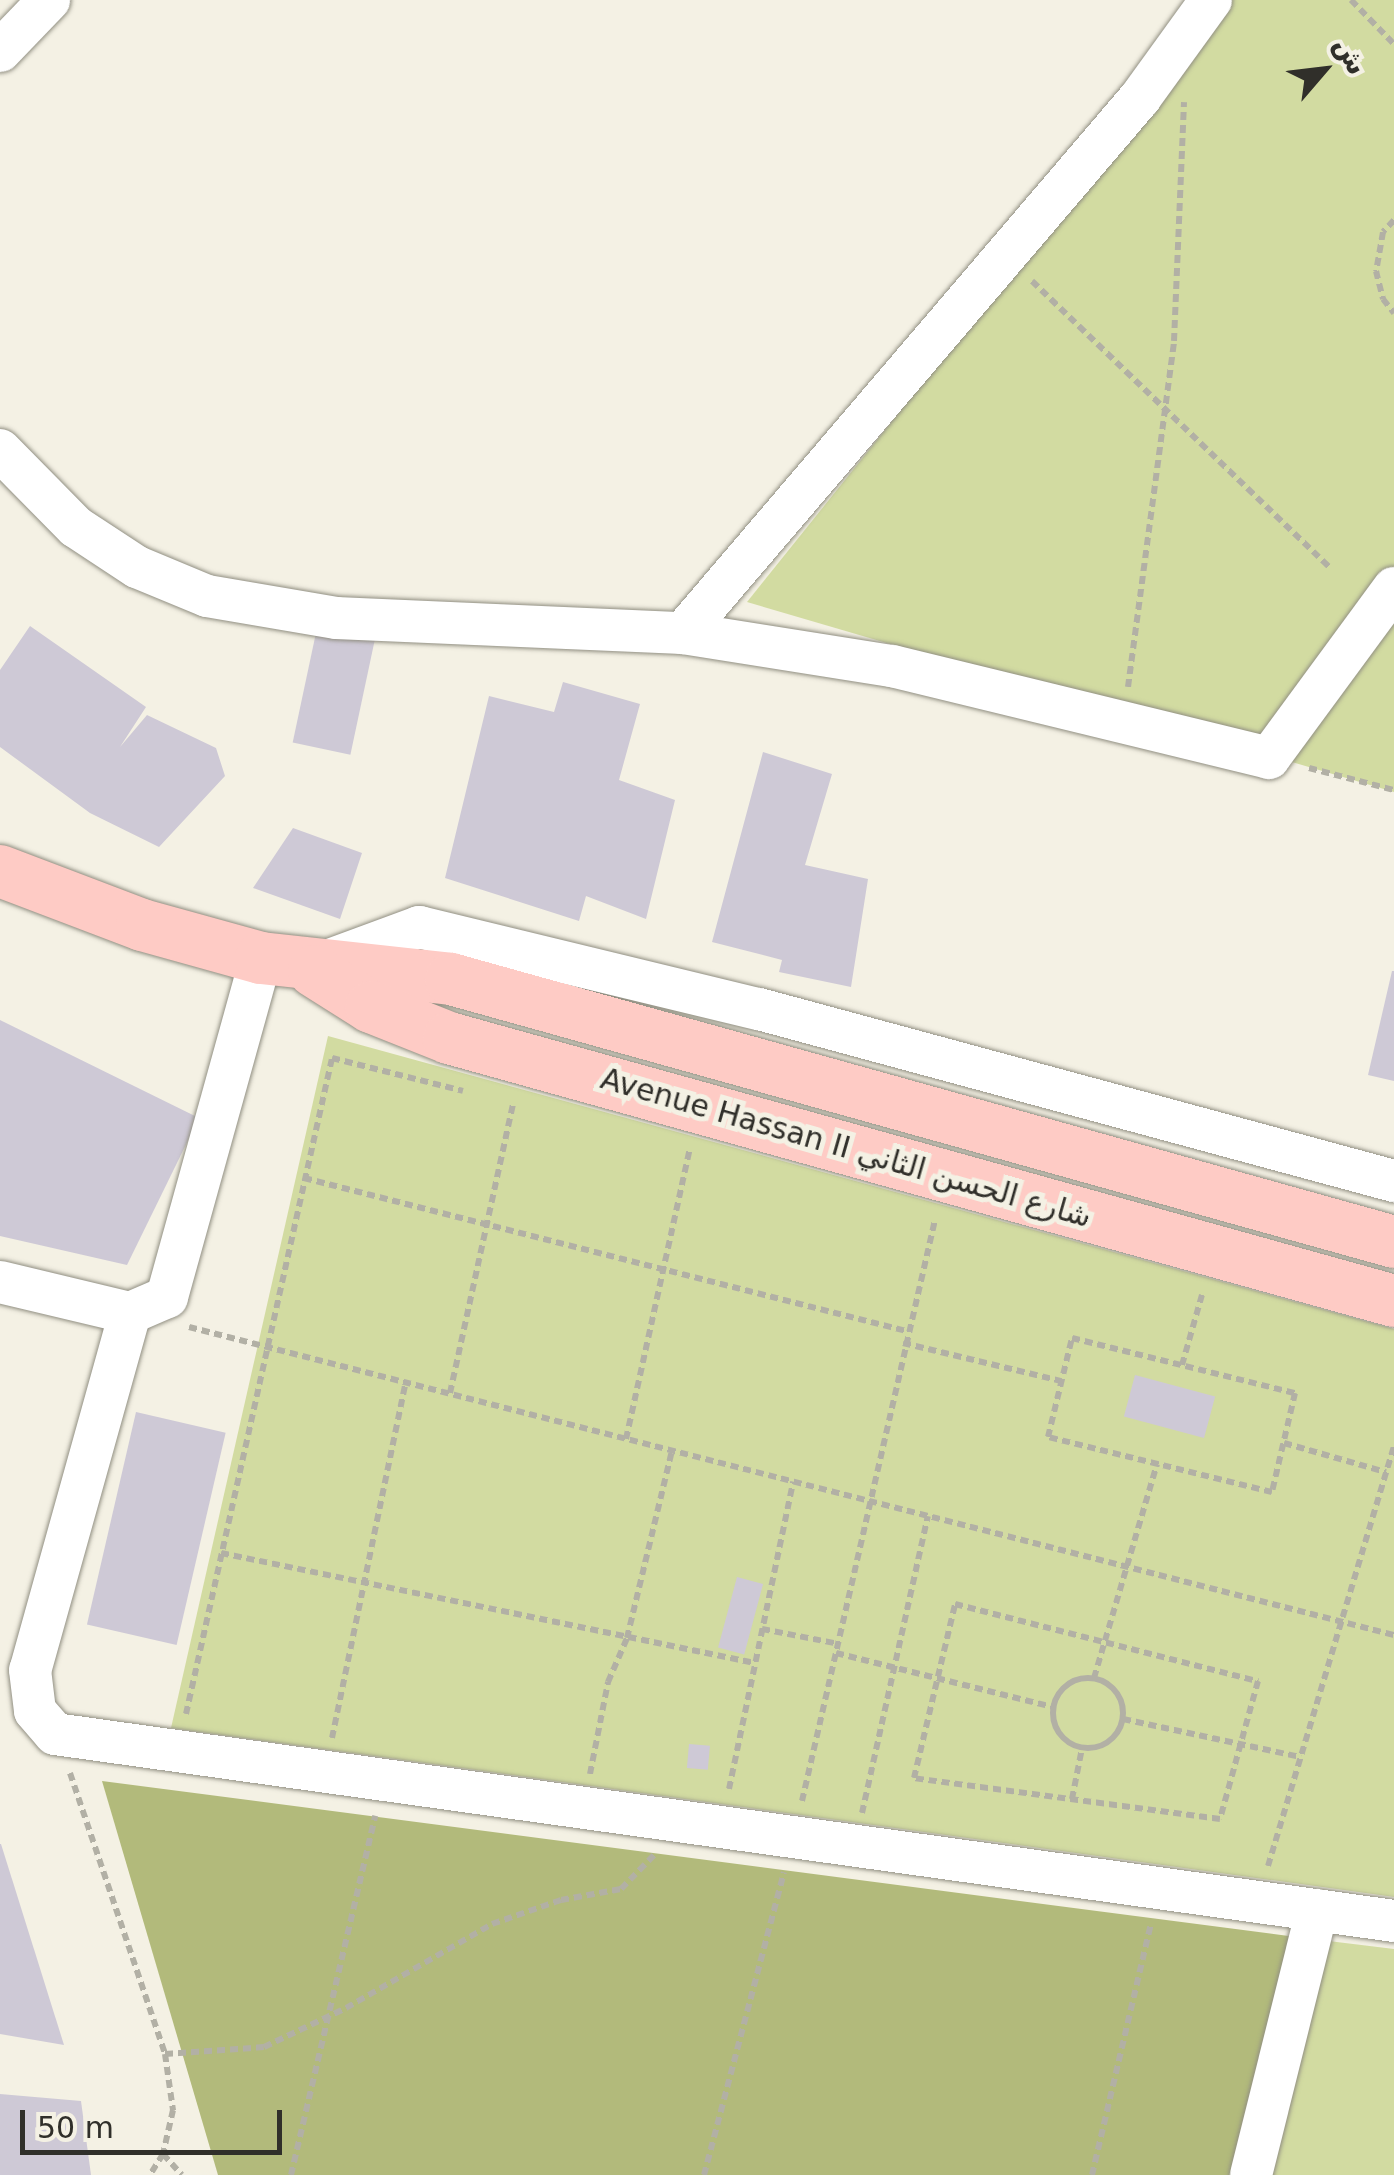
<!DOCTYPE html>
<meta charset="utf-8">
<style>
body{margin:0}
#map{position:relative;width:1394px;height:2175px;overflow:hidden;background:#f4f1e4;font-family:"DejaVu Sans",Cairo,sans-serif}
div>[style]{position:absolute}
.green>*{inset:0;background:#d2dba1}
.forest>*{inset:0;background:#b2ba7b}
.building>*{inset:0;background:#cec9d6;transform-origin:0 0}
.path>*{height:6px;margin-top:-3px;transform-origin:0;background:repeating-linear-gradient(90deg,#b2b0a5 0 8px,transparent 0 13px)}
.path>.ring{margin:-3px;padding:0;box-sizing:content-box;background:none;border:6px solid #b2b0a5;border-radius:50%}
.roads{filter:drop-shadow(0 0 2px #918f82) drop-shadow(0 0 2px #918f82)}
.minor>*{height:42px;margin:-21px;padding:0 21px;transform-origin:21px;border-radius:21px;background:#fff}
.major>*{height:52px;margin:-26px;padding:0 26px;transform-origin:26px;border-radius:26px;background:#fecbc5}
span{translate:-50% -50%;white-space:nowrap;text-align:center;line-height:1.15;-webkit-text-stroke:10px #f4f1e4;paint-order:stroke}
.street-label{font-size:30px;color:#302f2a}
.north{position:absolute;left:1274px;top:20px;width:100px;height:100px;-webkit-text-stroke:8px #f4f1e4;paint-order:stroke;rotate:62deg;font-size:28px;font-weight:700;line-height:40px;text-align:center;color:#302f2a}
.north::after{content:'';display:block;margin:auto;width:35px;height:45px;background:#302f2a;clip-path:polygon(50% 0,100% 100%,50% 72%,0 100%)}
.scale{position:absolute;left:20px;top:2110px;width:262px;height:45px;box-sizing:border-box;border:5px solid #302f2a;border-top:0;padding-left:12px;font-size:30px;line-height:35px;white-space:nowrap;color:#302f2a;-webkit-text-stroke:8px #f4f1e4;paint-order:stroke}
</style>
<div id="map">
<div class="green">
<i style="clip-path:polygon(1230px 0,1394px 0,1394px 792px,747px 602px)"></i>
<i style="clip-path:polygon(328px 1036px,1394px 1329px,1394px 1897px,171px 1728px)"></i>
<i style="clip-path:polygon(1296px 1937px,1394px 1949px,1394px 2175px,1249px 2175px)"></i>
</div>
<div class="forest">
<i style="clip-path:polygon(102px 1781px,1296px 1937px,1249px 2175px,218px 2175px)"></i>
</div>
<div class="building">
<i style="clip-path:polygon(30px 626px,146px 707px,120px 747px,147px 715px,216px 748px,225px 776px,159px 847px,90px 813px,0 747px,0 670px)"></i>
<i style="left:317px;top:628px;width:59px;height:117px;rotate:12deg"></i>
<i style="clip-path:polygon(563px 682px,640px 704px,619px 780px,675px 800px,646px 919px,586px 896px,579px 921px,445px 878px,489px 696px,554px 712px)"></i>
<i style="clip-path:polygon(763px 752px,832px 774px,805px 865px,868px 879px,851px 987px,779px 972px,782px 960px,712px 942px)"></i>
<i style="clip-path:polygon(293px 828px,362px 853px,340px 919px,253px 888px)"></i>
<i style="clip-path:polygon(1392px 971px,1394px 971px,1394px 1081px,1368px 1075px)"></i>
<i style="clip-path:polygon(0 1020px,199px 1118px,127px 1265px,0 1236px)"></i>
<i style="left:1135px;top:1375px;width:83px;height:43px;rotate:15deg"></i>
<i style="left:136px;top:1412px;width:92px;height:218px;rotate:13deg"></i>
<i style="left:737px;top:1577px;width:27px;height:73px;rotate:15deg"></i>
<i style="left:689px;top:1744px;width:21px;height:24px;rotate:5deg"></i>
<i style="clip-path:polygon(0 1844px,1px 1844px,64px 2045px,0 2034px)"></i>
<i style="clip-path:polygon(0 2094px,81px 2101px,91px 2175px,0 2175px)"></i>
</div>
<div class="path">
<i style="left:1351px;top:0;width:62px;rotate:45.7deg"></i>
<i style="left:1394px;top:220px;width:16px;rotate:133deg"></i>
<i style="left:1383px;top:232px;width:40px;rotate:100deg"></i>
<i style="left:1376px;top:271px;width:29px;rotate:76deg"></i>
<i style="left:1383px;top:299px;width:18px;rotate:52deg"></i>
<i style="left:1032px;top:281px;width:412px;rotate:43.9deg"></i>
<i style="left:1128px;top:687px;width:349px;rotate:-82.4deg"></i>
<i style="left:1174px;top:341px;width:239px;rotate:-87.6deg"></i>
<i style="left:1309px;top:768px;width:88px;rotate:14.5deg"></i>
<i style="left:304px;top:1178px;width:621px;rotate:14.26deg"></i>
<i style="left:189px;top:1327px;width:1244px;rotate:14.34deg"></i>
<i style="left:1072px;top:1338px;width:230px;rotate:13.9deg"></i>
<i style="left:1295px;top:1393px;width:102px;rotate:103.1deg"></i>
<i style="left:1272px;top:1492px;width:231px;rotate:-166.2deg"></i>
<i style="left:1048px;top:1437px;width:102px;rotate:-76.4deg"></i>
<i style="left:903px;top:1343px;width:163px;rotate:13.5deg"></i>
<i style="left:1182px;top:1365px;width:73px;rotate:-74.1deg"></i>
<i style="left:450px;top:1393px;width:297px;rotate:-77.7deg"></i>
<i style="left:626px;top:1439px;width:297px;rotate:-77.6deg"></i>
<i style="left:1284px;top:1443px;width:106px;rotate:15.9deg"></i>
<i style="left:221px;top:1553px;width:545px;rotate:11.64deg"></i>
<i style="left:955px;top:1604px;width:313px;rotate:14.3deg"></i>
<i style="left:1258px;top:1681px;width:143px;rotate:105.4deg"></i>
<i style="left:1220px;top:1819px;width:309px;rotate:-172.4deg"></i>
<i style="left:914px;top:1778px;width:179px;rotate:-76.7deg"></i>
<i style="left:762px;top:1629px;width:78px;rotate:11deg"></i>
<i style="left:836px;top:1653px;width:224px;rotate:14deg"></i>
<i style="left:1094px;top:1678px;width:223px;rotate:-73.6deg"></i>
<i class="ring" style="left:1053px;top:1678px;width:64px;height:64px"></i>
<i style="left:186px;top:1714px;width:672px;rotate:-77.45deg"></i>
<i style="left:332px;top:1058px;width:135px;rotate:14.1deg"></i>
<i style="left:1123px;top:1719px;width:182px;rotate:12.1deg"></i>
<i style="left:332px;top:1738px;width:364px;rotate:-78.3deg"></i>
<i style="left:70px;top:1773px;width:297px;rotate:71.3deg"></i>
<i style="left:165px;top:2054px;width:57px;rotate:81.9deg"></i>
<i style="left:173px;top:2110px;width:45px;rotate:102.8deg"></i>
<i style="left:163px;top:2154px;width:25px;rotate:122deg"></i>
<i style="left:590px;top:1774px;width:94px;rotate:-78.9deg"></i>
<i style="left:608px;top:1682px;width:48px;rotate:-66.6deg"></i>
<i style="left:627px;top:1638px;width:192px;rotate:-76.5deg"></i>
<i style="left:729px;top:1789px;width:314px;rotate:-78.2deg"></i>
<i style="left:1072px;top:1799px;width:52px;rotate:-78.9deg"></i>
<i style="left:802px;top:1801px;width:596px;rotate:-77.11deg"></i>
<i style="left:862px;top:1813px;width:304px;rotate:-77.5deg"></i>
<i style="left:1268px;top:1866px;width:439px;rotate:-73.3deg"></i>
<i style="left:165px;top:2054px;width:99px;rotate:-4deg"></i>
<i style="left:264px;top:2047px;width:91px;rotate:-25.4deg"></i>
<i style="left:346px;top:2008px;width:168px;rotate:-29.9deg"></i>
<i style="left:492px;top:1924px;width:73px;rotate:-19.2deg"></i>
<i style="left:561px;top:1900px;width:61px;rotate:-10.4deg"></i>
<i style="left:621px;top:1889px;width:49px;rotate:-45.8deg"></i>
<i style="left:163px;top:2154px;width:28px;rotate:48deg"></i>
<i style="left:291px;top:2175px;width:369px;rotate:-76.8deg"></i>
<i style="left:704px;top:2175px;width:313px;rotate:-75.2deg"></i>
<i style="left:1092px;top:2175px;width:259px;rotate:-76.8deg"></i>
</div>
<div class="roads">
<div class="minor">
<i style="left:0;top:51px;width:71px;rotate:-46.1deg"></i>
<i style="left:0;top:450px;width:108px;rotate:45.4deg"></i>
<i style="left:76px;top:527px;width:73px;rotate:33.3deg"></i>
<i style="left:137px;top:567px;width:76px;rotate:22.5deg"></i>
<i style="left:207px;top:596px;width:131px;rotate:9.7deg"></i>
<i style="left:336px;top:618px;width:347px;rotate:2.5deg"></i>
<i style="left:683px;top:633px;width:212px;rotate:9deg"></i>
<i style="left:892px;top:666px;width:388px;rotate:13.7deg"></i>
<i style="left:1269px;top:758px;width:211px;rotate:-53.7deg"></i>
<i style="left:683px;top:633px;width:704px;rotate:-49.5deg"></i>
<i style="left:1140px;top:98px;width:121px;rotate:-54.1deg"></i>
<i style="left:261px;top:958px;width:352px;rotate:105.5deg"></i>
<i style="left:167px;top:1297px;width:40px;rotate:156.6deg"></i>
<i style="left:130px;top:1313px;width:371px;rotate:105.6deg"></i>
<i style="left:30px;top:1670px;width:41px;rotate:83deg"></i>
<i style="left:35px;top:1711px;width:30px;rotate:49deg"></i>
<i style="left:55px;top:1734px;width:1352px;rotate:7.95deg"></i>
<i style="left:319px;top:964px;width:107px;rotate:-20.3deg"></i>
<i style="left:419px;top:927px;width:350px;rotate:13.6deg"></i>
<i style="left:759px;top:1009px;width:658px;rotate:15.16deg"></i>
<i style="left:0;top:1282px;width:134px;rotate:13.4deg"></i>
<i style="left:1251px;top:2175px;width:273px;rotate:-76deg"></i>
</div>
<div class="major">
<i style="left:0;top:871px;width:152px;rotate:20.8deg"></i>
<i style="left:142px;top:925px;width:123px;rotate:15.5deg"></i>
<i style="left:261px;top:958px;width:191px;rotate:6.3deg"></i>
<i style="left:451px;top:979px;width:979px;rotate:15.58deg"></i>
<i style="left:314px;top:971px;width:67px;rotate:32.3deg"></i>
<i style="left:371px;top:1007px;width:84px;rotate:21.7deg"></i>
<i style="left:449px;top:1038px;width:981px;rotate:15.55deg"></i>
</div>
</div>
<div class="street-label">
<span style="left:846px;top:1148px;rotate:16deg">Avenue Hassan II شارع الحسن الثاني</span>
</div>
<div class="north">ش</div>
<div class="scale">50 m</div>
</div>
